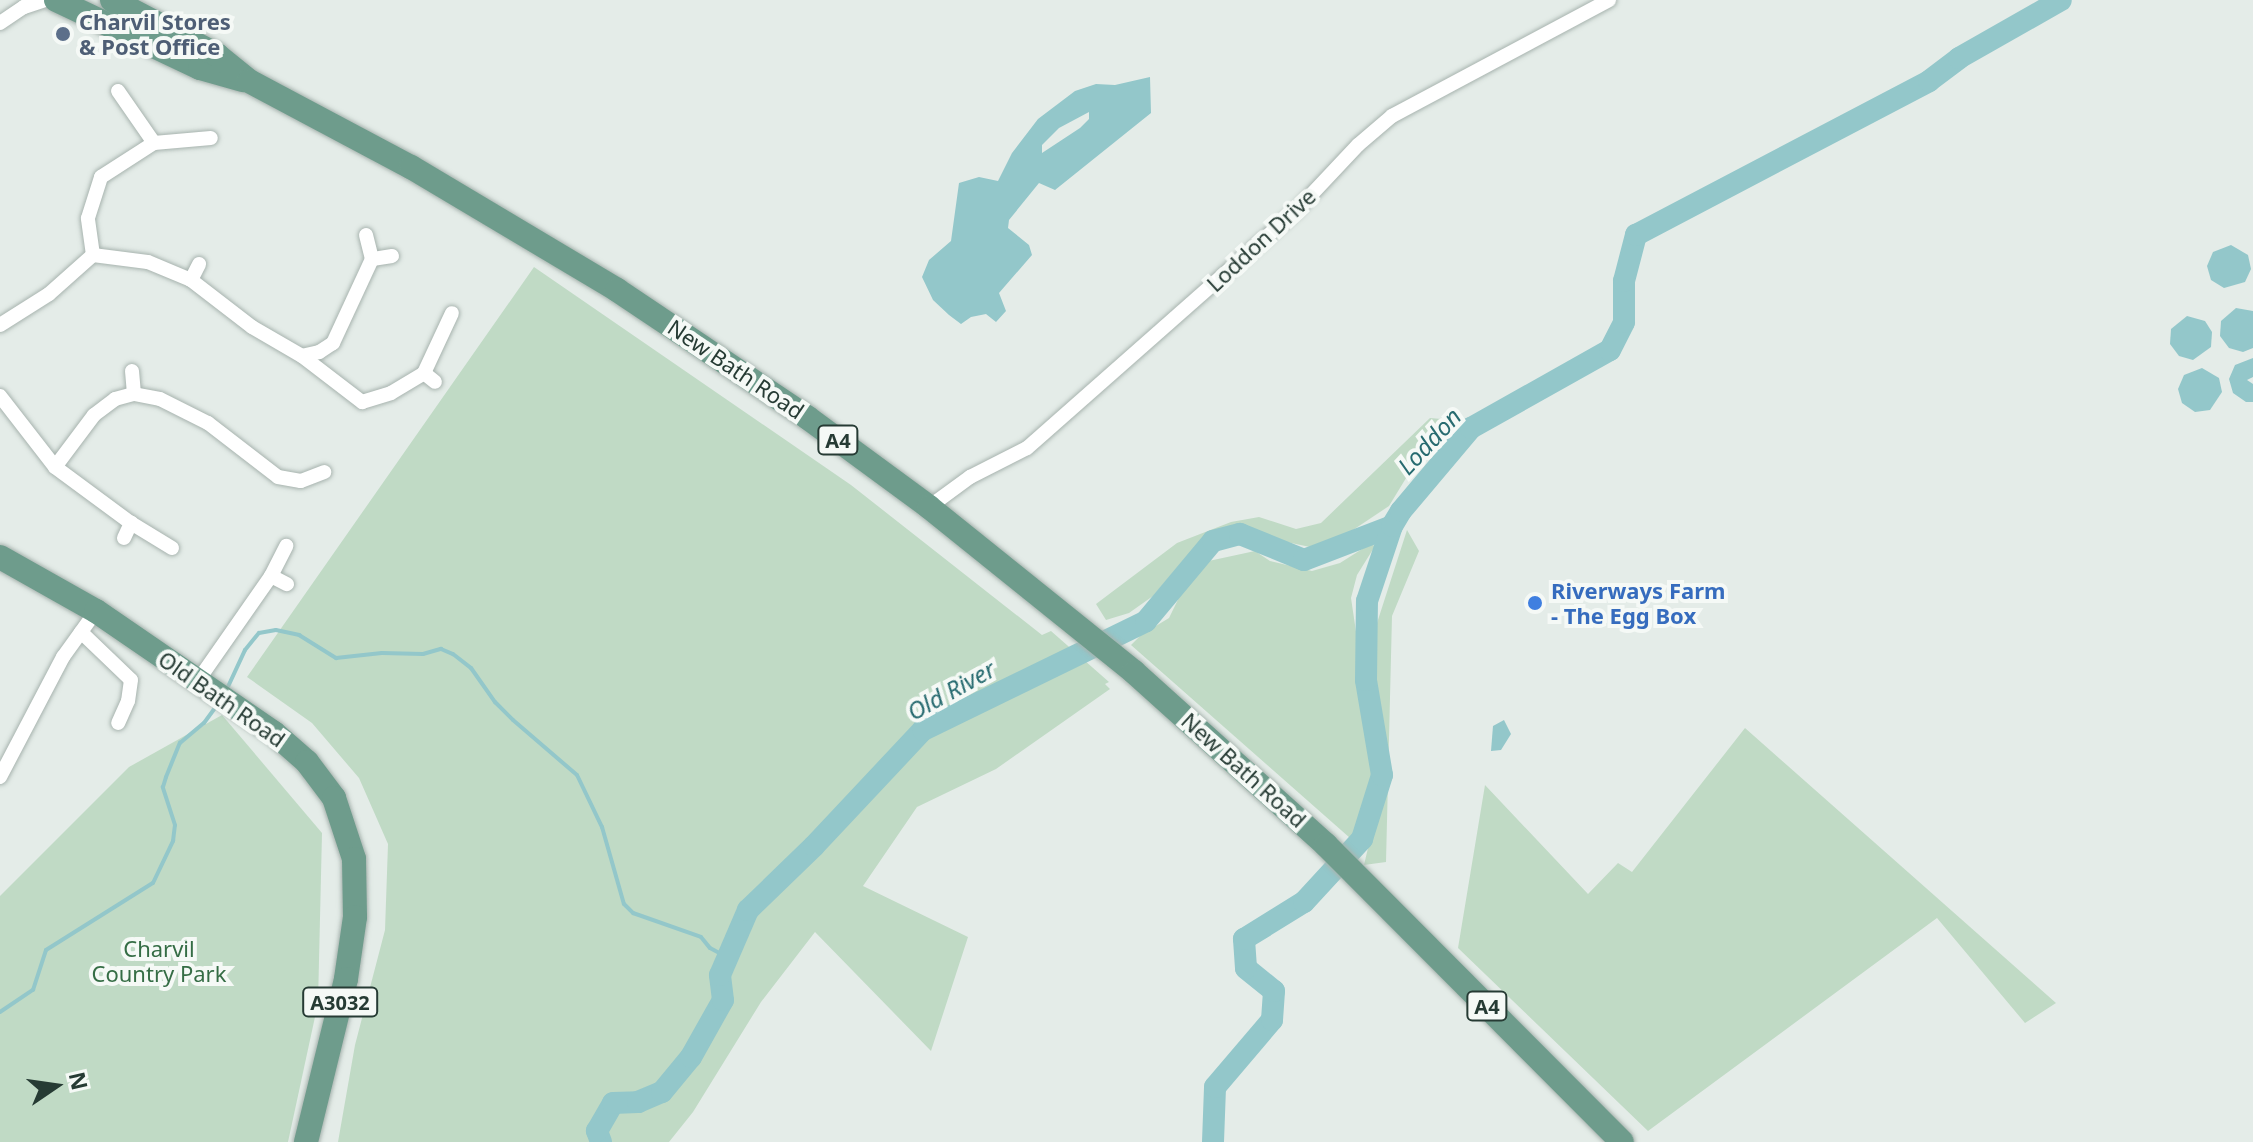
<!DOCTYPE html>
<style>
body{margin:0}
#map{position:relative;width:2253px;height:1142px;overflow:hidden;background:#e4ece8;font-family:"Noto Sans",sans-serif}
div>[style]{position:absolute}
.green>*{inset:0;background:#c0dac5}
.water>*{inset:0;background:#93c7ca}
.stream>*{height:4px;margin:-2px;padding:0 2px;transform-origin:2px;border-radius:2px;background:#93c7ca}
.river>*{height:22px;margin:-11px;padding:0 11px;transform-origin:11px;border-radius:11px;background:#93c7ca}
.roads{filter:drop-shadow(0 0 2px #a7b3ae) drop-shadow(0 0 2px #a7b3ae)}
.minor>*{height:14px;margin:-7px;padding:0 7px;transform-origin:7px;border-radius:7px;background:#fff}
.primary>*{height:24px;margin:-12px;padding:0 12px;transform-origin:12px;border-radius:12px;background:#6e9c8c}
.dots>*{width:22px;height:22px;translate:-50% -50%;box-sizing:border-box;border:4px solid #f5f9f6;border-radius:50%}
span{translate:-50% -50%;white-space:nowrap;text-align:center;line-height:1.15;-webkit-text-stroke:8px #f5f9f6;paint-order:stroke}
.shield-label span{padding:2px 6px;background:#f5f9f6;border:2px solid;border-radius:6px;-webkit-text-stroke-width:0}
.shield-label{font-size:20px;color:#263b34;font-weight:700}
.service-label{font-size:22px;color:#4e5e75;font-weight:700}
.left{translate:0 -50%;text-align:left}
.street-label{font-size:22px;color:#263b34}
.shop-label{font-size:22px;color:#366cbe;font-weight:700}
.park-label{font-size:22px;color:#356d45}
.water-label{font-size:24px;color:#276b70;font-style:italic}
.north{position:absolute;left:16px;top:1046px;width:80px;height:80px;-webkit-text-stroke:6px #f5f9f6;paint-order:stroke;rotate:77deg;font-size:22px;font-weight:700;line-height:32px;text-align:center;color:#263b34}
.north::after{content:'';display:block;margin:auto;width:28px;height:36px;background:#263b34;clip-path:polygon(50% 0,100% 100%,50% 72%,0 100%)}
</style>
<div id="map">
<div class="green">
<i style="clip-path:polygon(534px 267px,851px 485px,1042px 635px,1051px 631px,1109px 682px,1105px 684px,1110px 689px,996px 769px,917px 807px,863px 886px,968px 937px,931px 1051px,815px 932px,761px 1002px,693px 1112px,669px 1142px,338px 1142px,355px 1045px,385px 930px,388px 844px,359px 778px,312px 723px,247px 677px)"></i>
<i style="clip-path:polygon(1430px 418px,1453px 420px,1428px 442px,1389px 506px,1335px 542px,1310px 547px,1240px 532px,1211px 537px,1193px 549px,1153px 596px,1129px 613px,1106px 620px,1096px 604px,1177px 543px,1231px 522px,1259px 517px,1296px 529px,1321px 523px)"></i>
<i style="clip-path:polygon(1407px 530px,1419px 551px,1392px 616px,1386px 862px,1364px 865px,1387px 767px,1373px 691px,1377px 623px)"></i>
<i style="clip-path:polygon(1370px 544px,1375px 546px,1357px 575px,1351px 598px,1377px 773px,1357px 836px,1350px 838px,1131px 645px,1141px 635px,1169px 618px,1193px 569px,1204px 562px,1255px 551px,1270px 561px,1312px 571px,1340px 563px)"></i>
<i style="clip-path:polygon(222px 715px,322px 833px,318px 1003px,288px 1142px,0 1142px,0 896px,129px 767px)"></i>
<i style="clip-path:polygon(1745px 728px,2056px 1003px,2025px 1023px,1937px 918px,1648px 1131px,1458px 948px,1485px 785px,1588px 894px,1618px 863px,1632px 872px)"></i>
</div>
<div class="water">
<i style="clip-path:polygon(evenodd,1150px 77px,1151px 113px,1055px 190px,1039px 183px,1009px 220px,1008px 228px,1029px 245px,1032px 255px,999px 293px,1006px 311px,996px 322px,986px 314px,971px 317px,961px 324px,949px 315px,933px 300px,922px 277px,929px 260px,951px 241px,959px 183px,979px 177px,998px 181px,1012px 153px,1038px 119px,1075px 91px,1096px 84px,1115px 85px,1150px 77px,1089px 112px,1089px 119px,1080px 128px,1042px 153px,1042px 145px,1059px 128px,1089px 112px)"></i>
<i style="clip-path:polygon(2231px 245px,2248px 255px,2251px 269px,2245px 282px,2224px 288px,2211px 280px,2207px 266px,2213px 252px)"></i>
<i style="clip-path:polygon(2236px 308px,2253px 311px,2253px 348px,2243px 352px,2229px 348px,2220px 336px,2221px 321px)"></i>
<i style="clip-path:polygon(2187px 316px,2205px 321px,2212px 332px,2211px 347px,2193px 360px,2179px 356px,2170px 344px,2171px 329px)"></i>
<i style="clip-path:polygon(2253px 358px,2253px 377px,2247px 380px,2253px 384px,2253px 402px,2246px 402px,2233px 393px,2229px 379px,2235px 365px)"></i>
<i style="clip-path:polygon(2202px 368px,2219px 378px,2222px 392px,2210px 410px,2195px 412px,2182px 403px,2178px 389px,2184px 375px)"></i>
<i style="clip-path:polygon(1504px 720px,1511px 734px,1501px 750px,1491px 751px,1493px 726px)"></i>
</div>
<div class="stream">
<i style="left:226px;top:691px;width:45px;rotate:-65.1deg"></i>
<i style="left:245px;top:650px;width:22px;rotate:-51deg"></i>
<i style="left:259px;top:633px;width:17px;rotate:-10deg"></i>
<i style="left:276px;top:630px;width:24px;rotate:12deg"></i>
<i style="left:299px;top:635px;width:44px;rotate:31.9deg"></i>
<i style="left:336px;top:658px;width:46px;rotate:-6.2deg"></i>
<i style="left:382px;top:653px;width:41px;rotate:1.4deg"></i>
<i style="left:423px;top:654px;width:19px;rotate:-16deg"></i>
<i style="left:441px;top:649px;width:13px;rotate:23deg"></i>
<i style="left:453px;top:654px;width:23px;rotate:38deg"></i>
<i style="left:471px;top:668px;width:42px;rotate:54.8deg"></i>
<i style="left:495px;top:702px;width:25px;rotate:45deg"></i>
<i style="left:513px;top:720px;width:84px;rotate:40.7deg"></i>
<i style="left:577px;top:775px;width:58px;rotate:64.3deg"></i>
<i style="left:602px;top:827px;width:80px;rotate:74.1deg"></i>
<i style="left:624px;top:904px;width:13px;rotate:45deg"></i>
<i style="left:633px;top:913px;width:72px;rotate:19.4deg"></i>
<i style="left:701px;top:937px;width:14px;rotate:51deg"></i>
<i style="left:710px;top:948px;width:19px;rotate:28deg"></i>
<i style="left:0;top:1012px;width:40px;rotate:-34deg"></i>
<i style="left:33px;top:990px;width:42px;rotate:-72deg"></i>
<i style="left:46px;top:950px;width:126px;rotate:-32.1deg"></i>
<i style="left:153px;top:883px;width:47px;rotate:-64.5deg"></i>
<i style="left:173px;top:841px;width:16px;rotate:-83deg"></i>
<i style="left:175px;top:825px;width:40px;rotate:-108deg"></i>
<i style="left:163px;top:787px;width:10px;rotate:-73deg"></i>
<i style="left:166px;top:777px;width:37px;rotate:-68deg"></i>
<i style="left:180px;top:743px;width:31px;rotate:-40deg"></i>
<i style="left:204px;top:723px;width:22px;rotate:-54deg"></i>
</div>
<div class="river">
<i style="left:601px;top:1142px;width:12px;rotate:-110deg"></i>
<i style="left:597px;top:1131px;width:32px;rotate:-60deg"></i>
<i style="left:613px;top:1103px;width:25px;rotate:-2deg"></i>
<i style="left:638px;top:1102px;width:26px;rotate:-23deg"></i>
<i style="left:662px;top:1092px;width:45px;rotate:-50.4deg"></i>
<i style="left:691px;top:1057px;width:65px;rotate:-60.7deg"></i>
<i style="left:723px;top:1000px;width:25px;rotate:-97deg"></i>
<i style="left:720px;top:975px;width:71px;rotate:-66.7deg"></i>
<i style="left:748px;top:910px;width:92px;rotate:-44.1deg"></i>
<i style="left:814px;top:846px;width:159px;rotate:-46.8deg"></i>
<i style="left:923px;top:730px;width:248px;rotate:-26deg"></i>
<i style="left:1146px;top:621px;width:104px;rotate:-50.1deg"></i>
<i style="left:1213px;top:541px;width:28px;rotate:-15deg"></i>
<i style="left:1240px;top:534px;width:69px;rotate:22.1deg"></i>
<i style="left:1304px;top:560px;width:94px;rotate:-21.1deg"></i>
<i style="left:1213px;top:1142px;width:55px;rotate:-87.9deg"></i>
<i style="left:1215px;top:1087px;width:88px;rotate:-49.6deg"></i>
<i style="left:1272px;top:1020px;width:29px;rotate:-86deg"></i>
<i style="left:1274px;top:991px;width:36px;rotate:-141deg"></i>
<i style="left:1246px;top:968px;width:29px;rotate:-94deg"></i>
<i style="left:1244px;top:939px;width:70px;rotate:-31.7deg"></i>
<i style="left:1304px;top:902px;width:86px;rotate:-47.4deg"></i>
<i style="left:1362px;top:839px;width:67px;rotate:-72.6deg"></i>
<i style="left:1382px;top:775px;width:96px;rotate:-99.6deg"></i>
<i style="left:1366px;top:680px;width:79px;rotate:-89.3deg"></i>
<i style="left:1367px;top:601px;width:79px;rotate:-71.6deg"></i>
<i style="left:1392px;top:526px;width:17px;rotate:-59deg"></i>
<i style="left:1401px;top:511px;width:109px;rotate:-49.9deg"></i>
<i style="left:1471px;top:428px;width:159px;rotate:-29.3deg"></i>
<i style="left:1610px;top:350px;width:31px;rotate:-63deg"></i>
<i style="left:1624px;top:322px;width:41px;rotate:-90deg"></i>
<i style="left:1624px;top:281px;width:48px;rotate:-75.4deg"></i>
<i style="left:1636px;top:235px;width:331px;rotate:-27.7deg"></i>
<i style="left:1929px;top:81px;width:38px;rotate:-37deg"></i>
<i style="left:1959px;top:58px;width:117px;rotate:-29.6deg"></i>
</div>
<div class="roads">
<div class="minor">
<i style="left:0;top:23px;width:29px;rotate:-34deg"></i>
<i style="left:24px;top:7px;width:22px;rotate:-18deg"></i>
<i style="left:118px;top:91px;width:63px;rotate:55.3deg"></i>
<i style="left:366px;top:235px;width:25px;rotate:76deg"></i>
<i style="left:93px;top:255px;width:55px;rotate:7.3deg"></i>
<i style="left:148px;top:262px;width:47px;rotate:22.7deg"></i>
<i style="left:191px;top:280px;width:77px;rotate:37.6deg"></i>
<i style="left:252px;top:327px;width:58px;rotate:30.1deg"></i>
<i style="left:392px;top:256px;width:20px;rotate:171deg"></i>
<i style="left:372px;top:259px;width:93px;rotate:114.9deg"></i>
<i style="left:333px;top:343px;width:17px;rotate:147deg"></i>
<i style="left:319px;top:352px;width:17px;rotate:167deg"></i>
<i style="left:302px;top:356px;width:76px;rotate:37.5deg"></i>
<i style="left:362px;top:402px;width:30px;rotate:-17deg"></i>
<i style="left:391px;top:393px;width:39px;rotate:-31deg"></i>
<i style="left:424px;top:373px;width:14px;rotate:39deg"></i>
<i style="left:191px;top:280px;width:18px;rotate:-63deg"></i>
<i style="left:0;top:325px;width:58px;rotate:-32.3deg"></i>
<i style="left:49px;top:294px;width:59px;rotate:-41.6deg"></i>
<i style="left:93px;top:255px;width:37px;rotate:-98deg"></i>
<i style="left:88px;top:218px;width:43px;rotate:-72.4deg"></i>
<i style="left:101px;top:177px;width:63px;rotate:-32.7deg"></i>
<i style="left:154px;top:143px;width:57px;rotate:-5deg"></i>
<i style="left:132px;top:371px;width:23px;rotate:85deg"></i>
<i style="left:424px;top:373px;width:66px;rotate:-65deg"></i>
<i style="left:0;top:396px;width:90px;rotate:52.2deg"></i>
<i style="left:55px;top:467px;width:94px;rotate:36.4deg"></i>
<i style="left:131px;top:523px;width:48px;rotate:31.4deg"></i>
<i style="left:55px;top:467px;width:65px;rotate:-53.1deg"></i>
<i style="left:94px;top:415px;width:26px;rotate:-37deg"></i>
<i style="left:115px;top:399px;width:20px;rotate:-15deg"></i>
<i style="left:134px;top:394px;width:26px;rotate:11deg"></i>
<i style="left:160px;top:399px;width:54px;rotate:26.6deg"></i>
<i style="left:208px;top:423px;width:88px;rotate:37.6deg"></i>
<i style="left:278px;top:477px;width:23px;rotate:10deg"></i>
<i style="left:301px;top:481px;width:25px;rotate:-21deg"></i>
<i style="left:929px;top:507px;width:51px;rotate:-36.2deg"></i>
<i style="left:970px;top:477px;width:64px;rotate:-27deg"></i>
<i style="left:1027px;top:448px;width:357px;rotate:-41.4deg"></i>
<i style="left:1295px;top:212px;width:92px;rotate:-46.8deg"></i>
<i style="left:1358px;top:145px;width:45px;rotate:-40.5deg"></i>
<i style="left:1392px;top:116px;width:246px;rotate:-28.1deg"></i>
<i style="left:124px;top:538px;width:17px;rotate:-65deg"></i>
<i style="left:271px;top:576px;width:18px;rotate:27deg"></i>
<i style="left:81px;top:632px;width:69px;rotate:43.8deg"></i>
<i style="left:131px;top:680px;width:21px;rotate:98deg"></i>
<i style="left:128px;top:701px;width:24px;rotate:114deg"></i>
<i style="left:197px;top:682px;width:129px;rotate:-55.1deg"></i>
<i style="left:271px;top:576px;width:34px;rotate:-63deg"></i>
<i style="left:0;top:777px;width:136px;rotate:-62.3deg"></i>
<i style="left:63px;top:657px;width:57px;rotate:-54.3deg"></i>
</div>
<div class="primary">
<i style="left:56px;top:0;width:159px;rotate:25.3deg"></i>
<i style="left:200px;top:68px;width:45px;rotate:15.6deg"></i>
<i style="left:112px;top:0;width:119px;rotate:27.6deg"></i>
<i style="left:217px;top:55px;width:41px;rotate:39.1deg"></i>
<i style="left:249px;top:81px;width:183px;rotate:28deg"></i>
<i style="left:411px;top:167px;width:240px;rotate:30.8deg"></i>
<i style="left:617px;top:290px;width:230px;rotate:33.8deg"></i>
<i style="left:808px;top:418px;width:150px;rotate:36.3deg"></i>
<i style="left:929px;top:507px;width:263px;rotate:38.8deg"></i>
<i style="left:1134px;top:672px;width:258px;rotate:42deg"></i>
<i style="left:1326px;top:845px;width:419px;rotate:45.1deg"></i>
<i style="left:0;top:557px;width:110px;rotate:29.4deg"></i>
<i style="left:96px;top:611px;width:216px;rotate:34.4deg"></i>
<i style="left:274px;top:733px;width:44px;rotate:41.3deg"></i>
<i style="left:307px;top:762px;width:45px;rotate:53.1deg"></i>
<i style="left:334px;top:798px;width:64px;rotate:71.8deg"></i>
<i style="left:354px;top:859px;width:58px;rotate:89deg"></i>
<i style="left:355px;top:917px;width:63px;rotate:98.3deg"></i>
<i style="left:346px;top:979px;width:168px;rotate:103.8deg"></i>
</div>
</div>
<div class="dots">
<i style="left:63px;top:34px;background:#5c6f8a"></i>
<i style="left:1535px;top:603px;background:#3f7fe0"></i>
</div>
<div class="shield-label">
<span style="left:838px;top:440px">A4</span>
<span style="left:340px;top:1002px">A3032</span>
<span style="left:1487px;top:1006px">A4</span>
</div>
<div class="service-label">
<span class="left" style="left:79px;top:34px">Charvil Stores<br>&amp; Post Office</span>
</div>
<div class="street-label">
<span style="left:1261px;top:240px;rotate:-43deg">Loddon Drive</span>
<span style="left:736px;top:369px;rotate:34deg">New Bath Road</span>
<span style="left:222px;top:699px;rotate:35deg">Old Bath Road</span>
<span style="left:1244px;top:770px;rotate:42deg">New Bath Road</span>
</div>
<div class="shop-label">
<span class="left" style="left:1551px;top:603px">Riverways Farm<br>- The Egg Box</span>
</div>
<div class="park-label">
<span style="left:159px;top:961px">Charvil<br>Country Park</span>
</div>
<div class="water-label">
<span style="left:1429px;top:441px;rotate:-47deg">Loddon</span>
<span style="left:951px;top:690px;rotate:-29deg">Old River</span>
</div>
<div class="north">N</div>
</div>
